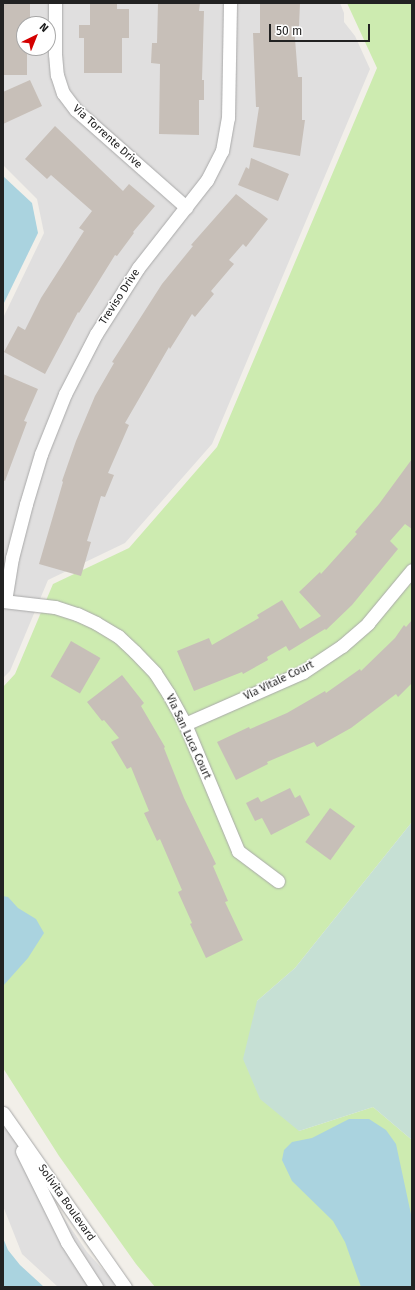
<!DOCTYPE html>
<style>
body{margin:0}
#map{position:relative;width:415px;height:1290px;overflow:hidden;background:#f2efe9;font-family:"Fira Sans",sans-serif}
div>[style]{position:absolute}
.residential>*{inset:0;background:#e0dfdf}
.grass>*{inset:0;background:#cdebb0}
.wetland>*{inset:0;background:#c6e0d4}
.water>*{inset:0;background:#aad3df}
.building>*{inset:0;background:#c7bfb8;transform-origin:0 0}
.roads{filter:drop-shadow(0 0 1px #a9a9a9) drop-shadow(0 0 1px #a9a9a9)}
.street>*{height:13px;margin:-6.5px;padding:0 6.5px;transform-origin:6.5px;border-radius:6.5px;background:#fff}
span{translate:-50% -50%;white-space:nowrap;text-align:center;line-height:1.15;-webkit-text-stroke:3px #fff;paint-order:stroke}
.street-label{font-size:11px;color:#222}
.frame{position:absolute;inset:0;border:4px solid #222;pointer-events:none}
.north{position:absolute;left:16px;top:16px;width:40px;height:40px;box-sizing:border-box;background:#fff;border:1px solid #a7a7a7;border-radius:50%;rotate:43deg;font-size:11px;font-weight:700;line-height:16px;text-align:center;color:#222}
.north::after{content:'';display:block;margin:auto;width:14px;height:18px;background:#d40000;clip-path:polygon(50% 0,100% 100%,50% 72%,0 100%)}
.scale{position:absolute;left:269px;top:24px;width:101px;height:18px;box-sizing:border-box;border:2px solid #222;border-top:0;padding-left:5px;font-size:12px;line-height:14px;white-space:nowrap;color:#222;-webkit-text-stroke:3px #fff;paint-order:stroke}
</style>
<div id="map">
<div class="residential">
<i style="clip-path:polygon(evenodd,3px 3px,340px 3px,344px 13px,344px 22px,355px 36px,370px 69px,212px 444px,125px 543px,48px 580px,10px 671px,3px 678px,3px 318px,44px 233px,37px 199px,3px 165px,3px 3px,24px 24px,48px 24px,48px 48px,24px 48px,24px 24px)"></i>
<i style="clip-path:polygon(3px 1122px,48px 1194px,87px 1252px,119px 1287px,58px 1287px,22px 1254px,3px 1206px)"></i>
</div>
<div class="grass">
<i style="clip-path:polygon(347px 3px,412px 3px,412px 822px,295px 968px,257px 1001px,299px 1131px,373px 1107px,412px 1140px,412px 1287px,155px 1287px,136px 1264px,59px 1156px,3px 1068px,3px 687px,15px 674px,53px 584px,129px 548px,217px 447px,377px 68px)"></i>
</div>
<div class="wetland">
<i style="clip-path:polygon(412px 822px,412px 1140px,373px 1107px,299px 1131px,260px 1099px,243px 1059px,257px 1001px,295px 968px)"></i>
</div>
<div class="water">
<i style="clip-path:polygon(3px 176px,32px 203px,38px 233px,3px 305px)"></i>
<i style="clip-path:polygon(3px 896px,8px 897px,18px 908px,36px 919px,44px 933px,28px 958px,3px 986px)"></i>
<i style="clip-path:polygon(349px 1119px,369px 1119px,386px 1130px,396px 1144px,412px 1219px,412px 1287px,361px 1287px,345px 1242px,333px 1221px,292px 1181px,282px 1160px,284px 1150px,292px 1142px,312px 1138px)"></i>
<i style="clip-path:polygon(3px 1238px,8px 1250px,20px 1265px,44px 1287px,3px 1287px)"></i>
</div>
<div class="building">
<i style="clip-path:polygon(3px 3px,30px 3px,30px 24px,24px 24px,24px 48px,27px 48px,27px 75px,3px 75px)"></i>
<i style="clip-path:polygon(90px 3px,117px 3px,117px 9px,129px 9px,129px 38px,122px 38px,122px 73px,84px 73px,84px 38px,79px 38px,79px 25px,90px 25px)"></i>
<i style="clip-path:polygon(158px 3px,200px 3px,199px 11px,204px 11px,202px 80px,204px 80px,204px 100px,199px 100px,199px 135px,159px 134px,160px 64px,151px 63px,152px 43px,157px 43px)"></i>
<i style="clip-path:polygon(260px 3px,300px 3px,299px 26px,294px 26px,298px 77px,302px 77px,302px 120px,305px 120px,300px 156px,253px 147px,259px 107px,256px 107px,253px 33px,260px 33px)"></i>
<i style="clip-path:polygon(30px 80px,42px 106px,3px 124px,3px 92px)"></i>
<i style="clip-path:polygon(55px 126px,123px 191px,129px 184px,155px 206px,133px 232px,134px 233px,117px 256px,115px 255px,79px 313px,78px 312px,45px 374px,4px 352px,18px 326px,25px 330px,41px 298px,84px 231px,79px 228px,92px 211px,51px 175px,47px 179px,25px 159px)"></i>
<i style="clip-path:polygon(251px 158px,289px 174px,278px 201px,238px 185px,246px 167px,249px 169px)"></i>
<i style="clip-path:polygon(236px 194px,268px 219px,246px 247px,243px 244px,229px 260px,234px 264px,211px 291px,214px 294px,195px 317px,192px 314px,170px 349px,169px 347px,125px 423px,129px 425px,108px 473px,114px 475px,105px 497px,101px 496px,87px 541px,91px 542px,81px 576px,39px 564px,63px 482px,62px 481px,76px 441px,95px 396px,114px 363px,112px 362px,162px 284px,193px 246px,191px 245px)"></i>
<i style="clip-path:polygon(3px 374px,38px 389px,24px 421px,27px 422px,5px 481px,3px 480px)"></i>
<i style="clip-path:polygon(412px 459px,412px 529px,405px 524px,390px 541px,398px 549px,352px 605px,326px 630px,325px 629px,289px 651px,286px 646px,267px 657px,268px 660px,243px 674px,242px 672px,194px 691px,177px 651px,209px 638px,212px 645px,259px 618px,257px 615px,282px 600px,300px 629px,321px 616px,299px 592px,320px 572px,321px 574px,357px 534px,355px 532px,379px 504px)"></i>
<i style="clip-path:polygon(412px 620px,412px 683px,398px 697px,396px 694px,351px 728px,317px 747px,314px 742px,267px 762px,268px 764px,236px 780px,217px 742px,249px 727px,250px 729px,287px 713px,325px 691px,326px 693px,360px 669px,361px 671px,395px 638px,404px 625px,406px 627px)"></i>
<i style="left:71px;top:641px;width:34px;height:41px;rotate:30deg"></i>
<i style="clip-path:polygon(122px 675px,144px 703px,141px 706px,165px 747px,164px 748px,184px 798px,216px 864px,213px 866px,228px 901px,225px 902px,243px 940px,206px 958px,190px 924px,192px 923px,178px 892px,182px 890px,160px 839px,157px 841px,144px 813px,149px 811px,131px 767px,127px 769px,111px 742px,119px 738px,104px 720px,102px 721px,87px 702px)"></i>
<i style="clip-path:polygon(290px 788px,295px 798px,300px 795px,310px 815px,271px 835px,262px 818px,255px 821px,246px 803px,258px 797px,261px 802px)"></i>
<i style="left:330px;top:808px;width:31px;height:42px;rotate:36deg"></i>
</div>
<div class="roads">
<div class="street">
<i style="left:55px;top:3px;width:51px;rotate:90deg"></i>
<i style="left:55px;top:54px;width:21px;rotate:85deg"></i>
<i style="left:57px;top:75px;width:19px;rotate:72deg"></i>
<i style="left:63px;top:93px;width:21px;rotate:53deg"></i>
<i style="left:76px;top:110px;width:147px;rotate:41.4deg"></i>
<i style="left:3px;top:601px;width:52px;rotate:6.6deg"></i>
<i style="left:55px;top:607px;width:23px;rotate:18deg"></i>
<i style="left:77px;top:614px;width:21px;rotate:25deg"></i>
<i style="left:96px;top:623px;width:26px;rotate:31deg"></i>
<i style="left:118px;top:636px;width:23px;rotate:43deg"></i>
<i style="left:135px;top:652px;width:29px;rotate:46deg"></i>
<i style="left:155px;top:673px;width:24px;rotate:57deg"></i>
<i style="left:168px;top:693px;width:35px;rotate:61deg"></i>
<i style="left:185px;top:724px;width:138px;rotate:67.3deg"></i>
<i style="left:238px;top:851px;width:50px;rotate:36.9deg"></i>
<i style="left:5px;top:601px;width:44px;rotate:-80.8deg"></i>
<i style="left:12px;top:558px;width:56px;rotate:-75.5deg"></i>
<i style="left:26px;top:504px;width:52px;rotate:-73.3deg"></i>
<i style="left:41px;top:454px;width:65px;rotate:-68.2deg"></i>
<i style="left:65px;top:394px;width:68px;rotate:-62.7deg"></i>
<i style="left:96px;top:334px;width:78px;rotate:-57.5deg"></i>
<i style="left:138px;top:268px;width:112px;rotate:-51.9deg"></i>
<i style="left:207px;top:180px;width:33px;rotate:-63deg"></i>
<i style="left:222px;top:151px;width:34px;rotate:-80deg"></i>
<i style="left:228px;top:118px;width:115px;rotate:-89deg"></i>
<i style="left:185px;top:724px;width:129px;rotate:-23.8deg"></i>
<i style="left:303px;top:672px;width:47px;rotate:-33.7deg"></i>
<i style="left:342px;top:646px;width:35px;rotate:-41deg"></i>
<i style="left:368px;top:623px;width:69px;rotate:-50.3deg"></i>
<i style="left:3px;top:1113px;width:213px;rotate:55deg"></i>
<i style="left:22px;top:1151px;width:102px;rotate:63.7deg"></i>
<i style="left:67px;top:1242px;width:54px;rotate:57.2deg"></i>
</div>
</div>
<div class="street-label">
<span style="left:107px;top:137px;rotate:42deg">Via Torrente Drive</span>
<span style="left:120px;top:297px;rotate:-57deg">Treviso Drive</span>
<span style="left:279px;top:681px;rotate:-26deg">Via Vitale Court</span>
<span style="left:188px;top:737px;rotate:65deg">Via San Luca Court</span>
<span style="left:66px;top:1203px;rotate:55deg">Solivita Boulevard</span>
</div>
<div class="frame"></div>
<div class="north">N</div>
<div class="scale">50 m</div>
</div>
